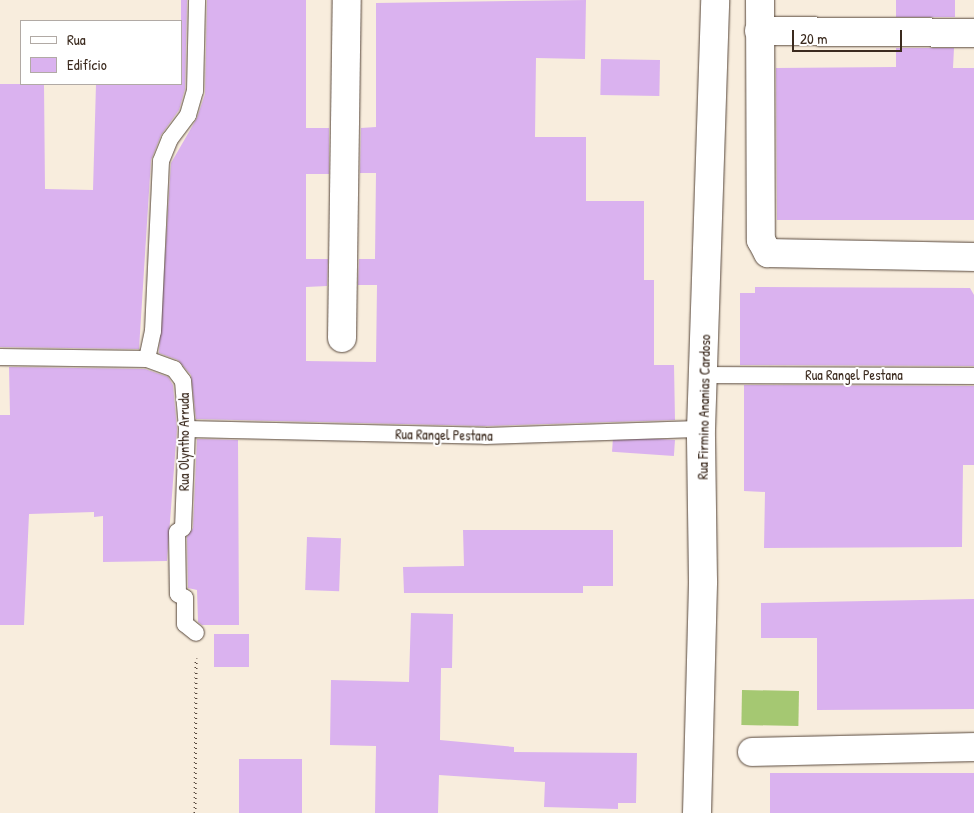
<!DOCTYPE html>
<meta charset="utf-8">
<style>
body{margin:0}
#map{position:relative;width:974px;height:813px;overflow:hidden;background:#f8eddd;font-family:"Patrick Hand",sans-serif}
div>[style]{position:absolute}
.green>*{inset:0;background:#a5c872;transform-origin:0 0}
.building>*{inset:0;background:#dab2ef;transform-origin:0 0}
.path>*{height:3px;margin-top:-1.5px;transform-origin:0;background:repeating-linear-gradient(90deg,#57473b 0 1px,transparent 0 5px)}
.roads{filter:drop-shadow(0 0 1px #57473b) drop-shadow(0 0 1px #57473b)}
.lane>*{height:16px;margin:-8px;padding:0 8px;transform-origin:8px;border-radius:8px;background:#fff}
.street>*{height:28px;margin:-14px;padding:0 14px;transform-origin:14px;border-radius:14px;background:#fff}
span{translate:-50% -50%;white-space:nowrap;text-align:center;line-height:1.15;-webkit-text-stroke:4px #fff;paint-order:stroke}
.street-label{font-size:14px;color:#3b2a1e}
.legend{position:absolute;left:20px;top:20px;width:162px;height:65px;box-sizing:border-box;background:#fff;border:1px solid #b1aaa5;margin:0;padding:6px 9px;list-style:none;font-size:15px;color:#3b2a1e}
.legend li{display:flex;align-items:center;gap:10px;height:25px}
.legend b{width:25px;border:1px solid #b1aaa5}
.scale{position:absolute;left:792px;top:30px;width:110px;height:22px;box-sizing:border-box;border:2px solid #3b2a1e;border-top:0;padding-left:6px;font-size:15px;line-height:18px;white-space:nowrap;color:#3b2a1e;-webkit-text-stroke:4px #fff;paint-order:stroke}
</style>
<div id="map">
<div class="green">
<i style="left:742px;top:690px;width:57px;height:35px;rotate:1deg"></i>
</div>
<div class="building">
<i style="clip-path:polygon(181px 0,187px 0,185px 89px,179px 110px,161px 135px,151px 160px,139px 349px,0 347px,0 84px,44px 84px,45px 189px,93px 190px,96px 84px,181px 84px)"></i>
<i style="clip-path:polygon(207px 0,306px 0,306px 128px,329px 128px,329px 174px,306px 174px,306px 259px,328px 259px,327px 286px,306px 287px,306px 361px,376px 362px,377px 285px,358px 285px,359px 259px,375px 259px,376px 173px,360px 173px,361px 128px,376px 127px,376px 3px,586px 0,585px 59px,536px 58px,535px 137px,586px 137px,586px 201px,644px 201px,644px 280px,654px 280px,654px 365px,674px 365px,675px 420px,485px 426px,196px 419px,191px 375px,178px 360px,159px 353px,171px 163px,197px 118px,205px 94px)"></i>
<i style="left:896px;top:0;width:59px;height:17px"></i>
<i style="clip-path:polygon(896px 48px,954px 48px,953px 68px,974px 68px,974px 220px,777px 220px,776px 68px,896px 67px)"></i>
<i style="left:601px;top:59px;width:59px;height:36px;rotate:1deg"></i>
<i style="clip-path:polygon(755px 287px,970px 288px,974px 295px,974px 366px,740px 365px,740px 293px,755px 293px)"></i>
<i style="clip-path:polygon(9px 367px,145px 369px,168px 377px,173px 385px,177px 429px,167px 561px,103px 562px,103px 516px,94px 517px,94px 512px,29px 514px,24px 625px,0 625px,0 415px,10px 415px)"></i>
<i style="clip-path:polygon(744px 385px,974px 386px,974px 465px,963px 465px,962px 547px,764px 548px,765px 492px,744px 491px)"></i>
<i style="clip-path:polygon(197px 439px,238px 440px,239px 625px,202px 625px,198px 622px,197px 590px,188px 588px,187px 537px,193px 528px)"></i>
<i style="left:675px;top:440px;width:16px;height:62px;rotate:94deg"></i>
<i style="clip-path:polygon(463px 530px,613px 530px,613px 586px,583px 586px,583px 593px,404px 593px,403px 567px,464px 566px)"></i>
<i style="left:307px;top:537px;width:34px;height:53px;rotate:2deg"></i>
<i style="clip-path:polygon(974px 599px,974px 709px,817px 710px,817px 638px,761px 638px,761px 603px)"></i>
<i style="clip-path:polygon(411px 613px,453px 614px,452px 668px,441px 668px,440px 740px,514px 747px,514px 752px,637px 753px,636px 803px,618px 803px,618px 809px,544px 807px,545px 782px,439px 775px,438px 813px,375px 813px,376px 746px,330px 745px,331px 680px,409px 682px)"></i>
<i style="left:214px;top:634px;width:35px;height:33px"></i>
<i style="left:239px;top:759px;width:63px;height:54px"></i>
<i style="left:974px;top:773px;width:40px;height:204px;rotate:90deg"></i>
</div>
<div class="path">
<i style="left:195px;top:813px;width:155px;rotate:-89.6deg"></i>
</div>
<div class="roads">
<div class="lane">
<i style="left:0;top:357px;width:147px;rotate:0.8deg"></i>
<i style="left:147px;top:359px;width:29px;rotate:20deg"></i>
<i style="left:174px;top:369px;width:15px;rotate:53deg"></i>
<i style="left:183px;top:381px;width:48px;rotate:85.2deg"></i>
<i style="left:187px;top:429px;width:99px;rotate:92.3deg"></i>
<i style="left:183px;top:528px;width:7px;rotate:146deg"></i>
<i style="left:177px;top:532px;width:62px;rotate:89.1deg"></i>
<i style="left:178px;top:594px;width:8px;rotate:30deg"></i>
<i style="left:185px;top:598px;width:26px;rotate:90deg"></i>
<i style="left:185px;top:624px;width:14px;rotate:39deg"></i>
<i style="left:147px;top:359px;width:29px;rotate:-78deg"></i>
<i style="left:153px;top:331px;width:170px;rotate:-87.3deg"></i>
<i style="left:161px;top:161px;width:24px;rotate:-68deg"></i>
<i style="left:170px;top:139px;width:30px;rotate:-53deg"></i>
<i style="left:188px;top:115px;width:25px;rotate:-74deg"></i>
<i style="left:195px;top:91px;width:91px;rotate:-88.7deg"></i>
<i style="left:703px;top:375px;width:271px;rotate:0.2deg"></i>
<i style="left:187px;top:429px;width:298px;rotate:1.3deg"></i>
<i style="left:485px;top:436px;width:216px;rotate:-1.9deg"></i>
</div>
<div class="street">
<i style="left:760px;top:0;width:240px;rotate:89.8deg"></i>
<i style="left:761px;top:240px;width:15px;rotate:62deg"></i>
<i style="left:768px;top:253px;width:206px;rotate:1.1deg"></i>
<i style="left:759px;top:31px;width:215px;rotate:0.5deg"></i>
<i style="left:342px;top:338px;width:338px;rotate:-89.2deg"></i>
<i style="left:752px;top:752px;width:222px;rotate:-1.3deg"></i>
<i style="left:697px;top:813px;width:232px;rotate:-88.5deg"></i>
<i style="left:703px;top:581px;width:152px;rotate:-90.8deg"></i>
<i style="left:701px;top:429px;width:429px;rotate:-88.1deg"></i>
</div>
</div>
<div class="street-label">
<span style="left:854px;top:375px">Rua Rangel Pestana</span>
<span style="left:704px;top:407px;rotate:-89deg">Rua Firmino Ananias Cardoso</span>
<span style="left:444px;top:435px;rotate:1deg">Rua Rangel Pestana</span>
<span style="left:184px;top:442px;rotate:-90deg">Rua Olyntho Arruda</span>
</div>
<ul class="legend">
<li><b style="height:6px;background:#fff"></b>Rua</li>
<li><b style="height:14px;background:#dab2ef"></b>Edifício</li>
</ul>
<div class="scale">20 m</div>
</div>
